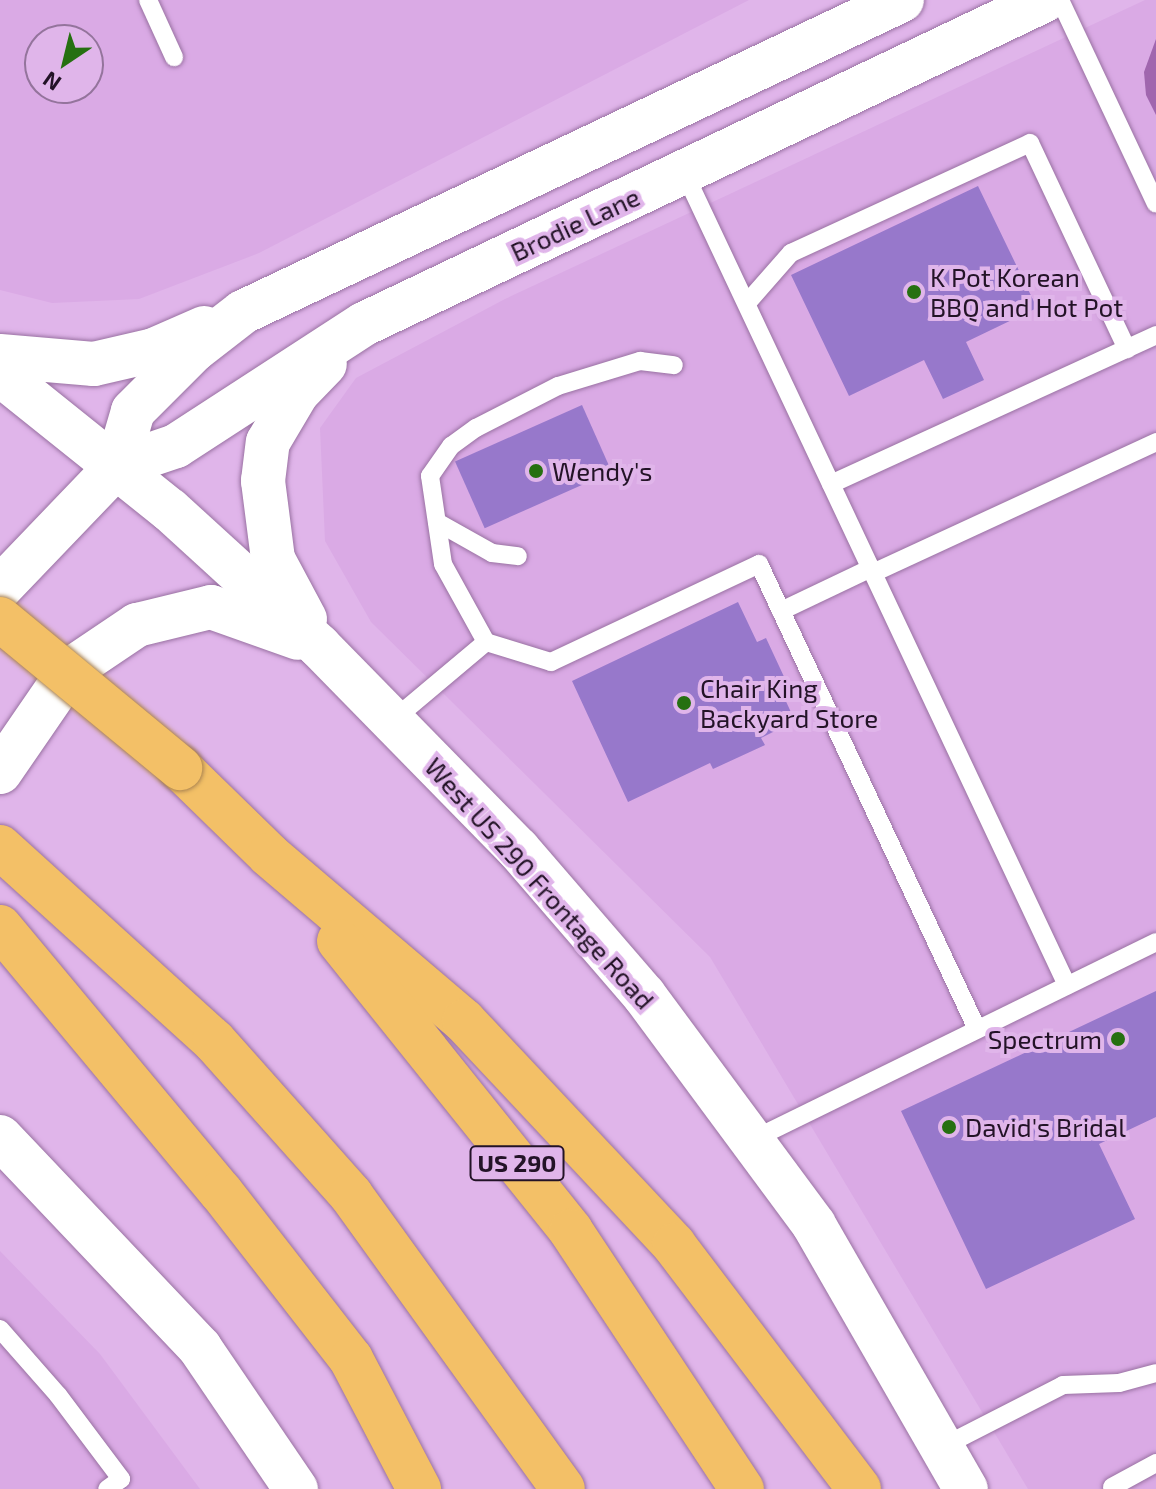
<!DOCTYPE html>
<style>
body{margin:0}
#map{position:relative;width:1156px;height:1489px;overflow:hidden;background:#e0b5ea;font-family:"Exo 2",sans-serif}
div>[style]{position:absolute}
.built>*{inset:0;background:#daaae5}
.water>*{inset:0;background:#a066ae}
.building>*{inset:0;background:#9778cb;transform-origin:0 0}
.roads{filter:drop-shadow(0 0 2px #9971a2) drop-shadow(0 0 2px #9971a2)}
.service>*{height:18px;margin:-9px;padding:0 9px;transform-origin:9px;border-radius:9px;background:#fff}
.secondary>*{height:44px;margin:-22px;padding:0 22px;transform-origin:22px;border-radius:22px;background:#fff}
.motorway>*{height:44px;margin:-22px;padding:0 22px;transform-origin:22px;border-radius:22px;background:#f3c067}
.bridges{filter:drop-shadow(0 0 2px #aa8351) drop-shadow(0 0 2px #aa8351)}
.motorway-bridge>*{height:44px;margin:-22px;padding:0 22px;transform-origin:22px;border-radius:22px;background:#f3c067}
.dots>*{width:22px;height:22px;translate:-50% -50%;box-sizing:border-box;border:4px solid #e0b5ea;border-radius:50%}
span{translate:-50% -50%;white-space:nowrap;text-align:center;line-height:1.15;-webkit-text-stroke:8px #e0b5ea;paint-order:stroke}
.shield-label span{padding:2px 6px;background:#e0b5ea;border:2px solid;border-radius:6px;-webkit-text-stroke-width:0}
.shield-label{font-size:24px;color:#231327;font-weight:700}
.street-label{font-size:26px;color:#231327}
.poi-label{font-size:26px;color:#231327}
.left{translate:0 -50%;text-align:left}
.right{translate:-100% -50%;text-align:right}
.north{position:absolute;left:24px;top:24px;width:80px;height:80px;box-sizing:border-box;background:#e0b5ea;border:2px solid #94749c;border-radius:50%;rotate:215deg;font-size:22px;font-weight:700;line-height:32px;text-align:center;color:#231327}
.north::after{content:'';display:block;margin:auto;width:28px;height:36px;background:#267011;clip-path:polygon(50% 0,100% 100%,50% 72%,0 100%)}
</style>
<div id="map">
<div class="built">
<i style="clip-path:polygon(evenodd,0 0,749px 0,259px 253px,139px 299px,52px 303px,0 290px,0 0,40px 40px,88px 40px,88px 88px,40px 88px,40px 40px)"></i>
<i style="clip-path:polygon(1145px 0,1156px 0,1156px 1489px,1028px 1489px,710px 957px,371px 622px,325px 541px,320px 428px,356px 378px,505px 299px)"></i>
<i style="clip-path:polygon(0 1251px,100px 1354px,200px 1489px,0 1489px)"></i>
</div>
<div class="water">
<i style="clip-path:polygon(1156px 39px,1156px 115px,1146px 95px,1144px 72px)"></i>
</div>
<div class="building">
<i style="clip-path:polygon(978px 186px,1037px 308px,966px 342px,984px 380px,943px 399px,924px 360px,849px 396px,791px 275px)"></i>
<i style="left:582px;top:405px;width:73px;height:139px;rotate:66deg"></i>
<i style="clip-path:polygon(738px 602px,757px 642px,766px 638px,786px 681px,778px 684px,795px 721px,761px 738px,765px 745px,713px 769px,710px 763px,628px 802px,572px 681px)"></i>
<i style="clip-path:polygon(1156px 991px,1156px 1117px,1099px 1144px,1135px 1219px,986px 1289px,901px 1111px)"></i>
</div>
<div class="roads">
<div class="service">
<i style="left:148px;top:0;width:63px;rotate:65.5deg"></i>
<i style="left:1060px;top:0;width:225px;rotate:64.8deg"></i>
<i style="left:684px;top:172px;width:899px;rotate:64.78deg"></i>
<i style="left:747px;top:303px;width:67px;rotate:-48.7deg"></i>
<i style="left:791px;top:253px;width:263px;rotate:-24.7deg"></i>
<i style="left:1030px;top:143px;width:228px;rotate:64.8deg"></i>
<i style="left:831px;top:484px;width:358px;rotate:-24.6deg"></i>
<i style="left:437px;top:522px;width:63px;rotate:29.4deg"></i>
<i style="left:492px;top:553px;width:26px;rotate:7deg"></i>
<i style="left:873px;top:573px;width:312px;rotate:-24.8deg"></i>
<i style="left:781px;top:611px;width:100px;rotate:-25.5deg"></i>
<i style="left:486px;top:642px;width:89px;rotate:-118.9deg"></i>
<i style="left:443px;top:564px;width:89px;rotate:-98.4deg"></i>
<i style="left:430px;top:476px;width:37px;rotate:-55deg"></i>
<i style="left:451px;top:446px;width:31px;rotate:-36deg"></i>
<i style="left:476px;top:428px;width:92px;rotate:-27.1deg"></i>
<i style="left:558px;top:386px;width:86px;rotate:-17deg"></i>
<i style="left:640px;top:361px;width:34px;rotate:7deg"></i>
<i style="left:392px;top:721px;width:123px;rotate:-40deg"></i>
<i style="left:486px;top:642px;width:68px;rotate:17.1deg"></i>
<i style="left:551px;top:662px;width:230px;rotate:-25.2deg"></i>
<i style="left:759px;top:564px;width:514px;rotate:64.88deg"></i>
<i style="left:752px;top:1140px;width:450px;rotate:-26.1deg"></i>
<i style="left:0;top:1329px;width:88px;rotate:48.7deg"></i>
<i style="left:58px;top:1395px;width:105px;rotate:53.1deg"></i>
<i style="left:121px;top:1479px;width:17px;rotate:144deg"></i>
<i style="left:944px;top:1446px;width:134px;rotate:-27.1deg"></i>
<i style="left:1063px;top:1385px;width:56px;rotate:-2deg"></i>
<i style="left:1119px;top:1383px;width:38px;rotate:-15deg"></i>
<i style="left:1112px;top:1487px;width:50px;rotate:-28.6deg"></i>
</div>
<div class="secondary">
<i style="left:0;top:356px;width:94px;rotate:4.9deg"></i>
<i style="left:94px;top:364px;width:62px;rotate:-13.1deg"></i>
<i style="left:154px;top:350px;width:55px;rotate:-23.7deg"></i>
<i style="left:0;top:374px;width:218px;rotate:38.7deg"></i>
<i style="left:170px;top:510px;width:202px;rotate:42.4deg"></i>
<i style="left:319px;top:646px;width:284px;rotate:45.6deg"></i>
<i style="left:518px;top:849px;width:193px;rotate:49.2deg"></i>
<i style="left:644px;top:995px;width:286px;rotate:53.5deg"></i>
<i style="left:814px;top:1225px;width:305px;rotate:60.1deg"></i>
<i style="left:117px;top:466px;width:62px;rotate:-18.7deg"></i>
<i style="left:176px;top:446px;width:224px;rotate:-33deg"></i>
<i style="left:364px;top:324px;width:754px;rotate:-25.44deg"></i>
<i style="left:0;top:588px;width:169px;rotate:-46.2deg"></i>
<i style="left:117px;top:466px;width:57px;rotate:-73.8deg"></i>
<i style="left:133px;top:411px;width:86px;rotate:-45deg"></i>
<i style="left:194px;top:350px;width:62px;rotate:-37.8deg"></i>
<i style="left:243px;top:312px;width:729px;rotate:-25.33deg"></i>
<i style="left:305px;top:619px;width:68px;rotate:-118.1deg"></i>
<i style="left:273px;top:559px;width:79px;rotate:-97.3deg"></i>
<i style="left:263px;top:481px;width:39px;rotate:-83deg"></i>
<i style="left:268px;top:442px;width:57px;rotate:-59.4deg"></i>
<i style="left:297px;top:393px;width:40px;rotate:-46deg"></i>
<i style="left:0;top:772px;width:124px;rotate:-55.5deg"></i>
<i style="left:70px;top:670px;width:81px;rotate:-33.9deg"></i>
<i style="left:137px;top:625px;width:76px;rotate:-13.7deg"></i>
<i style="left:211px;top:607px;width:92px;rotate:19.6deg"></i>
<i style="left:0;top:1137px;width:291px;rotate:46.5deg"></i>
<i style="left:200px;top:1348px;width:171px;rotate:55.8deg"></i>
</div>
<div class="motorway">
<i style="left:180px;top:768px;width:124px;rotate:44.3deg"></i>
<i style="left:269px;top:855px;width:256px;rotate:40.4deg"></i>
<i style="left:464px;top:1021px;width:307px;rotate:46.8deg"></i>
<i style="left:674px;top:1245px;width:306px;rotate:52.8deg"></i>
<i style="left:0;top:847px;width:289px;rotate:42.2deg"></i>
<i style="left:214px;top:1041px;width:206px;rotate:48.3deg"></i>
<i style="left:351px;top:1195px;width:362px;rotate:54.2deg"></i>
<i style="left:0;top:927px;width:345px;rotate:50.2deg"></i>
<i style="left:221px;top:1192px;width:212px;rotate:52.1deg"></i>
<i style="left:351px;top:1359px;width:147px;rotate:62.4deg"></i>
<i style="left:339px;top:941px;width:371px;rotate:51.3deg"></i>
<i style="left:571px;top:1231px;width:310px;rotate:56.5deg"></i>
</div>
</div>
<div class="bridges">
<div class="motorway-bridge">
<i style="left:0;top:619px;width:234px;rotate:39.6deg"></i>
</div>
</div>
<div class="dots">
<i style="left:914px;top:292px;background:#267011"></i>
<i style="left:536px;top:471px;background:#267011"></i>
<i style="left:684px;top:703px;background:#267011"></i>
<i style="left:1118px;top:1039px;background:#267011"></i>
<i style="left:949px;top:1127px;background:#267011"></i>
</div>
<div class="shield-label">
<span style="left:517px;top:1163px">US 290</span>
</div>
<div class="street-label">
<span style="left:575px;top:224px;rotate:-25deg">Brodie Lane</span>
<span style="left:540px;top:883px;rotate:48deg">West US 290 Frontage Road</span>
</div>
<div class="poi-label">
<span class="left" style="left:930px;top:292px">K Pot Korean<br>BBQ and Hot Pot</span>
<span class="left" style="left:552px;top:471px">Wendy's</span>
<span class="left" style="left:700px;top:703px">Chair King<br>Backyard Store</span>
<span class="right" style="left:1102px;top:1039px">Spectrum</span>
<span class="left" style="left:965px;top:1127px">David's Bridal</span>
</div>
<div class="north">N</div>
</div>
